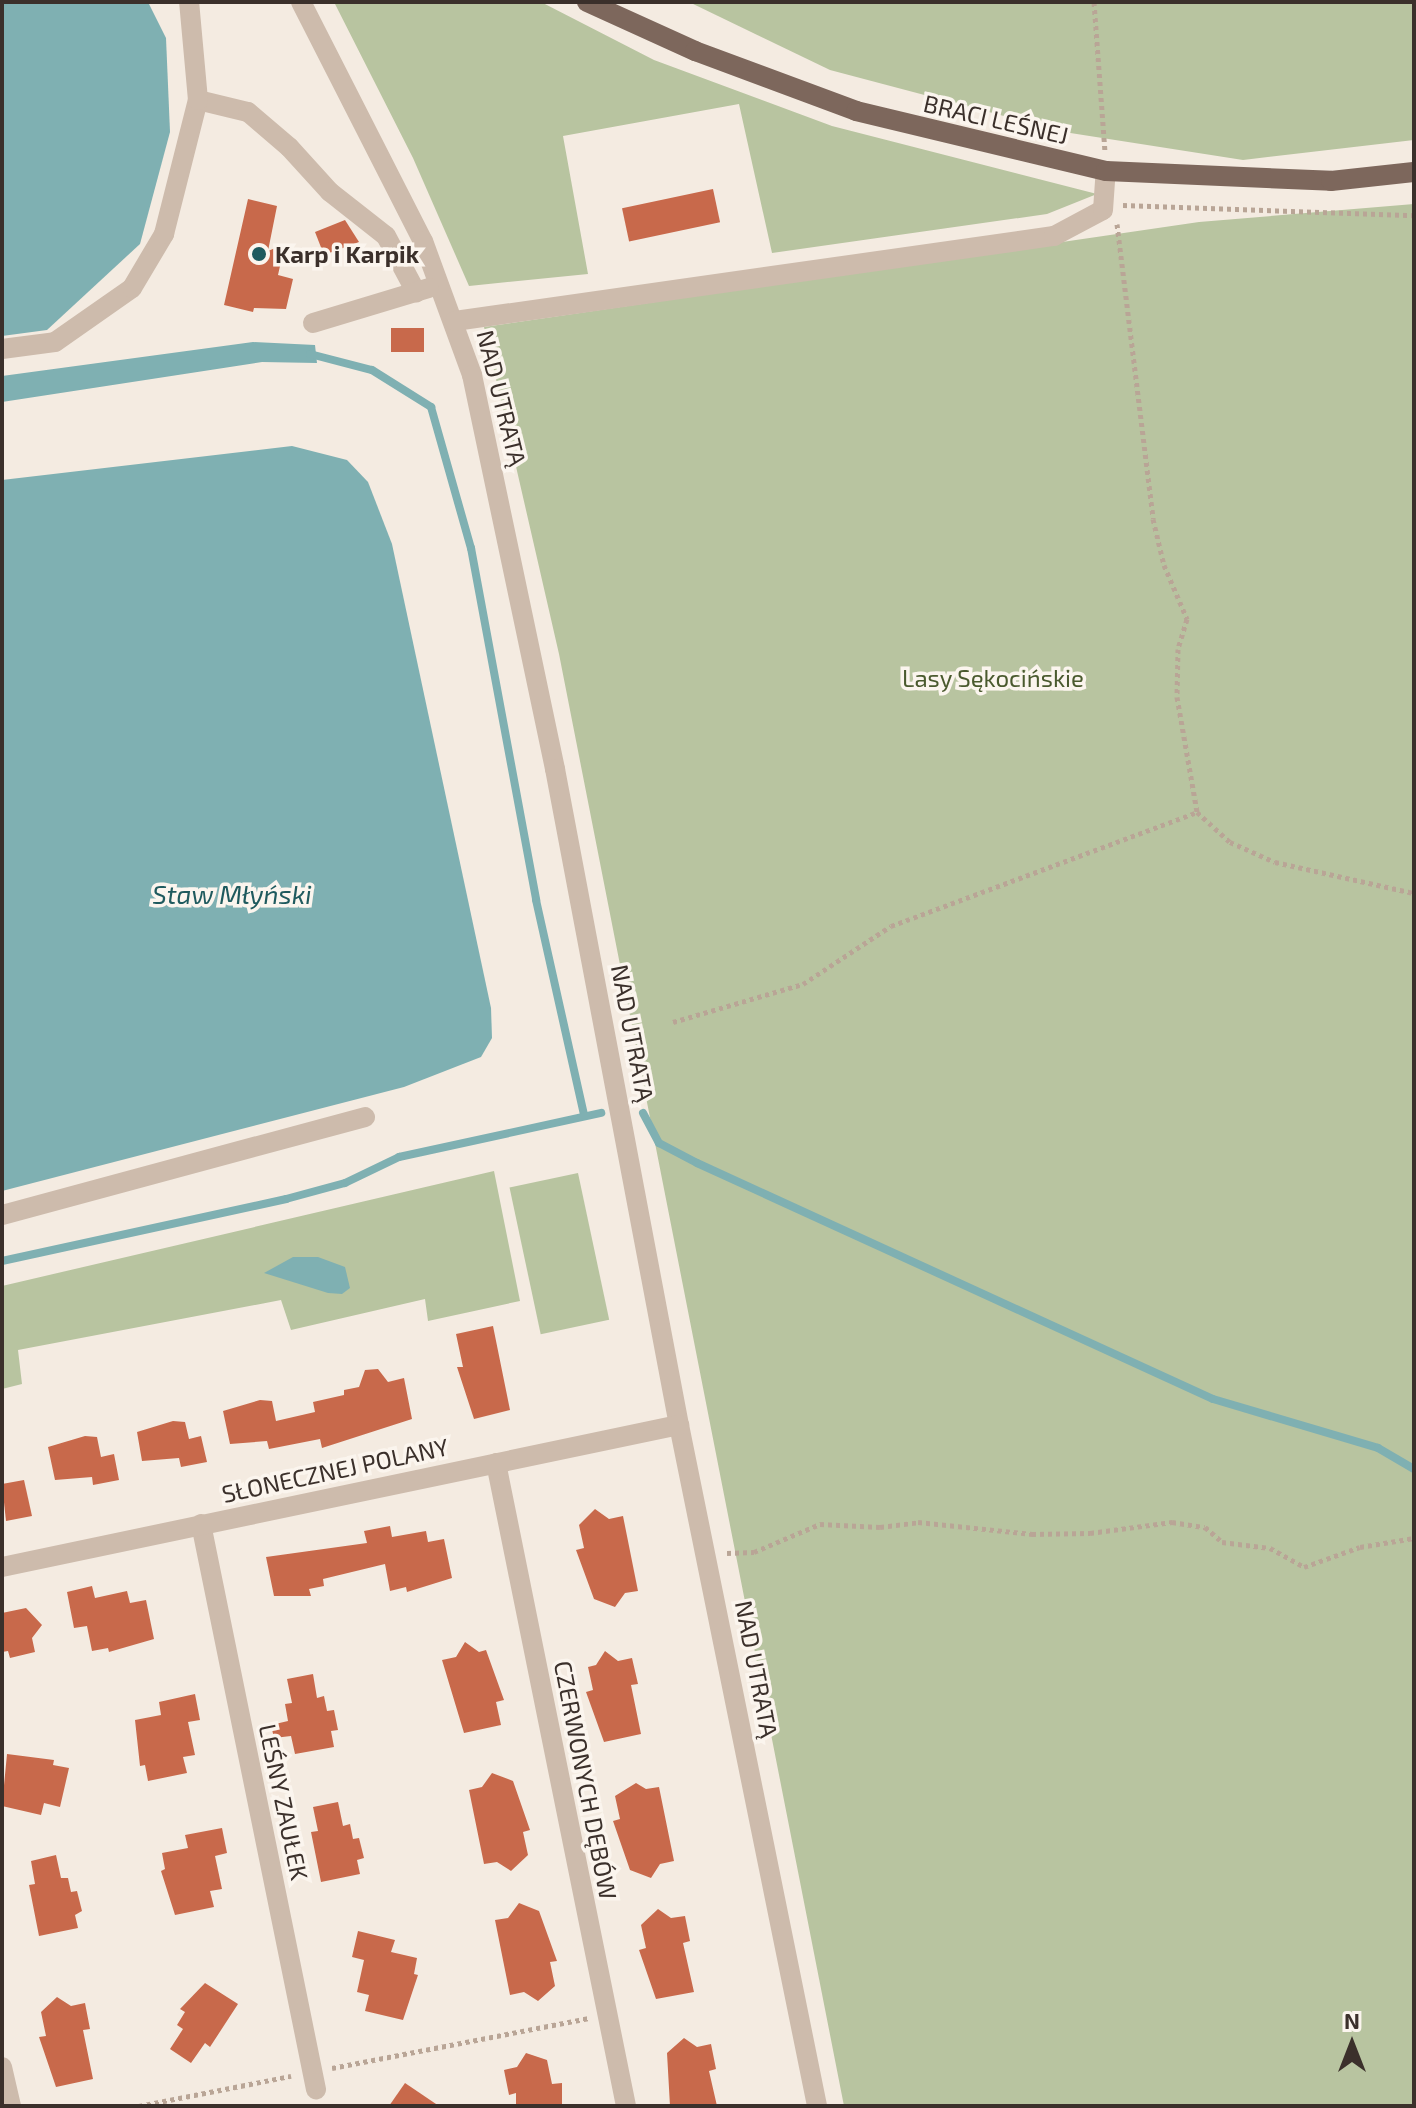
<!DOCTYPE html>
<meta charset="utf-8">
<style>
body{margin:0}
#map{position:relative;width:1416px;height:2108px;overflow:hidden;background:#f4ebe1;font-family:"Exo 2",sans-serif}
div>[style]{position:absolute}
.green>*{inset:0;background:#b8c4a0;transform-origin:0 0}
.water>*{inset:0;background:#7fb0b2}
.stream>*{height:8px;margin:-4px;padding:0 4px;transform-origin:4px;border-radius:4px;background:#7fb0b2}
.building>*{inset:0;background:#c8694b;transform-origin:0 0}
.path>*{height:5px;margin-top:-2.5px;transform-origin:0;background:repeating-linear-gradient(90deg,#b9a596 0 4px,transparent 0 8px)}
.minor>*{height:20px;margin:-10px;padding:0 10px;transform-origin:10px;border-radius:10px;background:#cdbbac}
.major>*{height:20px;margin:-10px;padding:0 10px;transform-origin:10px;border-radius:10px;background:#7d675c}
.dots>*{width:22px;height:22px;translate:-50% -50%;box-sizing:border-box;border:4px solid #fbf5ee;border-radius:50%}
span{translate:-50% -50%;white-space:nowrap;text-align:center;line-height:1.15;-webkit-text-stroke:7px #fbf5ee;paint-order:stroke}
.street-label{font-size:24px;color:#3b302b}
.poi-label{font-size:24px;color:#3b302b;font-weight:700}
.left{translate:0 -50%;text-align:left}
.park-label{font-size:24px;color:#4a5a2e}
.water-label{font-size:26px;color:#1f5a5e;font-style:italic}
.frame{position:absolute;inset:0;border:4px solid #3b302b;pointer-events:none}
.north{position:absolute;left:1312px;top:2004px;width:80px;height:80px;-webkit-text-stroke:6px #fbf5ee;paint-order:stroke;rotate:0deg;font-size:22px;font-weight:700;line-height:32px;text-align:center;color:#3b302b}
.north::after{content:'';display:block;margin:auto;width:28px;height:36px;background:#3b302b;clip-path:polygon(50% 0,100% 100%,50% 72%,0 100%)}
</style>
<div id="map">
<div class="green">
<i style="clip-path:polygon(334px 2px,541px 2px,654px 60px,832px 126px,1097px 194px,1047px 214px,772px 253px,739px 104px,563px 136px,588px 274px,469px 286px,413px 158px)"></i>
<i style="clip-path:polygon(689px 2px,1414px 2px,1414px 140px,1243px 160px,1064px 132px,830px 70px)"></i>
<i style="clip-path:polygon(1414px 204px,1414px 2106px,844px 2106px,559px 654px,484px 327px,1199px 222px)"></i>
<i style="clip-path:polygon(494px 1171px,520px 1301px,428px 1321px,425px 1299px,291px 1330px,281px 1300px,18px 1350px,22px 1384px,2px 1389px,2px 1286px)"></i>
<i style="left:578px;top:1173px;width:150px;height:70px;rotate:78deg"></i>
</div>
<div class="water">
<i style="clip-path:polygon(2px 2px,148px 2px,166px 38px,170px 132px,140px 244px,47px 330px,2px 336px)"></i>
<i style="clip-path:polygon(253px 342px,315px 345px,317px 363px,262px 362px,2px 402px,2px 376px)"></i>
<i style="clip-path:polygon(292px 446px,347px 460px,368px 482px,392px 544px,491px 1008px,492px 1038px,481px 1057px,404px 1087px,2px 1191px,2px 480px)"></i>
<i style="clip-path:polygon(293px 1257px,318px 1257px,345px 1267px,350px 1288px,342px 1294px,328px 1293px,264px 1273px)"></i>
</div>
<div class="stream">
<i style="left:310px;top:354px;width:64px;rotate:14.5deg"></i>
<i style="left:372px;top:370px;width:70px;rotate:32.1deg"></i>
<i style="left:431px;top:407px;width:147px;rotate:74.2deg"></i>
<i style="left:471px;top:548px;width:358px;rotate:79.5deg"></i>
<i style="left:536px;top:900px;width:220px;rotate:77.4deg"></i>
<i style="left:643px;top:1113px;width:34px;rotate:62deg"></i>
<i style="left:659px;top:1143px;width:43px;rotate:27.8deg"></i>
<i style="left:697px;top:1163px;width:567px;rotate:24.58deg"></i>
<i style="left:1213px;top:1399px;width:172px;rotate:16.5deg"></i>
<i style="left:1378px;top:1448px;width:42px;rotate:30.3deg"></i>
<i style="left:2px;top:1261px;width:291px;rotate:-12.3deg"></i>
<i style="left:286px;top:1199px;width:61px;rotate:-15.2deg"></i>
<i style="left:345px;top:1183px;width:60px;rotate:-25.7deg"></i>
<i style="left:399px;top:1157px;width:207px;rotate:-12.3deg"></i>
</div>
<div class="building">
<i style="left:713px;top:189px;width:34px;height:93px;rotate:78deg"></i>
<i style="clip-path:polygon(248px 199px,277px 206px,268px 251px,285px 244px,278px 275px,293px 279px,286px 309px,254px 308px,253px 312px,224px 305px)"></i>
<i style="clip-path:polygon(345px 220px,359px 242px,324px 255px,315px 232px)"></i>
<i style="left:391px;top:328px;width:33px;height:24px"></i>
<i style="clip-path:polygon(493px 1326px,510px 1410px,474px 1419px,457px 1367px,463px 1367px,456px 1334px)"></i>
<i style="clip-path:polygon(378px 1369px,388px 1382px,404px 1378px,412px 1419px,322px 1448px,320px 1439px,269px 1449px,267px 1441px,230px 1444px,223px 1411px,260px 1400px,272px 1401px,276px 1421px,315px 1412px,313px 1402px,344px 1395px,344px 1390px,359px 1387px,365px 1370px)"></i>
<i style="clip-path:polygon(173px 1421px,185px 1422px,189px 1439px,201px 1436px,207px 1462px,181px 1467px,179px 1458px,142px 1461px,137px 1432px)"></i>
<i style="clip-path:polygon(85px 1436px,97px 1437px,101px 1457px,114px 1454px,119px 1480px,93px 1485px,92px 1477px,55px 1480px,48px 1447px)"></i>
<i style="clip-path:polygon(24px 1480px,32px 1516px,6px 1521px,2px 1484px)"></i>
<i style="clip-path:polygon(595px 1509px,609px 1519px,623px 1516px,638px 1591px,625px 1593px,615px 1607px,594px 1599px,576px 1550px,584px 1548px,579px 1525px)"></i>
<i style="clip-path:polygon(390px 1526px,392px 1537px,426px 1531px,428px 1542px,444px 1539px,452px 1578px,407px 1592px,406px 1587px,390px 1591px,385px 1564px,323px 1579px,324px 1586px,309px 1589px,311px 1596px,274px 1596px,266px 1557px,367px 1543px,364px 1531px)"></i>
<i style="clip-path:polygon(92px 1586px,95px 1598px,127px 1591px,130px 1603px,146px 1600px,154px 1639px,109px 1652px,108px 1648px,92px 1651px,87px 1626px,74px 1628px,67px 1592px)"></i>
<i style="clip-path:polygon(26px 1608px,42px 1625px,32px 1638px,35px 1652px,10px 1658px,8px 1651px,2px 1652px,2px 1613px)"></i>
<i style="clip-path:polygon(465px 1642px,479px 1652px,486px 1650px,504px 1700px,496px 1702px,501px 1725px,464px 1733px,442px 1660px,456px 1657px)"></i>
<i style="clip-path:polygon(605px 1651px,618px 1661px,632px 1658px,638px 1684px,631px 1685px,641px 1734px,604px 1742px,586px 1692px,593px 1690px,588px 1667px,596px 1665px)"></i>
<i style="clip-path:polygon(313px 1674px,317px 1698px,324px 1696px,327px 1711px,334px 1710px,338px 1730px,331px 1731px,334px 1747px,295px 1754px,291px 1736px,274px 1738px,271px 1725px,288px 1721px,285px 1704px,292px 1703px,287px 1679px)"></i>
<i style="clip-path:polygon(195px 1694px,200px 1720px,188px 1722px,195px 1755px,183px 1757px,187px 1773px,148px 1781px,145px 1765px,140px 1766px,135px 1720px,161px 1715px,159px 1702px)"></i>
<i style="clip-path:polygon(7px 1754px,54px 1760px,53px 1765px,69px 1768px,60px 1807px,44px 1803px,41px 1815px,2px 1806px)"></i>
<i style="clip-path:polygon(492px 1773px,513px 1781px,530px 1830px,523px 1832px,528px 1855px,511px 1871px,497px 1862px,484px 1864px,469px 1790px,482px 1787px)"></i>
<i style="clip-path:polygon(636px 1783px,646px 1789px,659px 1787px,674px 1861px,660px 1864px,651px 1878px,630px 1870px,613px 1821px,620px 1819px,615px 1796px)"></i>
<i style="clip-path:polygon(338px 1802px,343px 1826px,350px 1824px,353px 1839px,359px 1838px,364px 1858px,357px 1860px,360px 1874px,321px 1882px,311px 1832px,318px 1831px,313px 1807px)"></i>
<i style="clip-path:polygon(222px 1828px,227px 1853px,215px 1856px,222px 1889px,210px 1891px,214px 1907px,175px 1915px,161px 1871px,165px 1869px,162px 1853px,188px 1848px,185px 1835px)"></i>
<i style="clip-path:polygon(56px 1855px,61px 1878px,68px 1878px,71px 1892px,77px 1891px,82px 1911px,75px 1915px,78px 1928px,39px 1936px,29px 1885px,35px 1884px,31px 1861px)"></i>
<i style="clip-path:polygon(519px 1903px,539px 1911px,557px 1961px,550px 1962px,555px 1986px,538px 2001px,524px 1992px,510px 1995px,495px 1920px,508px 1918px)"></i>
<i style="clip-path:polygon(658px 1909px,671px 1918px,685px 1916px,690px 1941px,683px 1943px,694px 1992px,656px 1999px,639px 1950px,646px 1948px,641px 1925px)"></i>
<i style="clip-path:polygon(358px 1931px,395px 1940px,391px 1952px,417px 1958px,414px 1974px,418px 1975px,403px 2020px,365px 2011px,369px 1995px,357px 1992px,364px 1960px,352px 1957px)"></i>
<i style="clip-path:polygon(205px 1983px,238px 2004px,210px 2047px,205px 2043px,191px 2063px,170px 2049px,183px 2029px,177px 2025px,185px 2012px,180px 2009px)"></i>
<i style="clip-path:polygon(57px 1997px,71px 2006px,85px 2003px,90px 2029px,83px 2030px,93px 2079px,56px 2087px,39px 2037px,46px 2036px,41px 2012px)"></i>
<i style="clip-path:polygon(684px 2038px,697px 2047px,711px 2044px,716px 2069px,709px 2071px,717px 2106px,670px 2106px,667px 2053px)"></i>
<i style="clip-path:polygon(526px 2053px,547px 2060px,552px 2084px,562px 2083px,562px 2106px,516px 2106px,516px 2093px,509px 2095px,504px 2070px,517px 2067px)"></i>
<i style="clip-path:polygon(405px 2083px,439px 2106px,389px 2106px)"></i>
</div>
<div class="path">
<i style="left:1094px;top:2px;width:149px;rotate:85.8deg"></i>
<i style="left:1123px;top:205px;width:291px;rotate:2deg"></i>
<i style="left:1117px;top:224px;width:297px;rotate:83deg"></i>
<i style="left:1153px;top:519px;width:47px;rotate:76.6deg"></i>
<i style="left:1164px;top:565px;width:59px;rotate:66.9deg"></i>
<i style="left:1187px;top:619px;width:31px;rotate:107deg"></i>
<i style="left:1178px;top:649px;width:48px;rotate:91.2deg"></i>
<i style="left:1177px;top:697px;width:117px;rotate:80.1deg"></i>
<i style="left:1197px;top:812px;width:45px;rotate:42.3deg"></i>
<i style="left:1230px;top:842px;width:49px;rotate:24deg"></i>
<i style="left:1275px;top:862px;width:142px;rotate:12.6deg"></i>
<i style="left:673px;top:1022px;width:135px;rotate:-16.3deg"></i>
<i style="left:803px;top:984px;width:105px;rotate:-33.4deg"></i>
<i style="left:891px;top:926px;width:327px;rotate:-20.4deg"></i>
<i style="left:727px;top:1553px;width:27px;rotate:-2deg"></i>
<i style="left:754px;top:1552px;width:72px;rotate:-23deg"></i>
<i style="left:820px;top:1524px;width:60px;rotate:2.9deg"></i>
<i style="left:880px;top:1527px;width:38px;rotate:-7deg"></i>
<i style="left:918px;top:1522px;width:115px;rotate:6deg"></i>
<i style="left:1032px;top:1534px;width:58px;rotate:-1deg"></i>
<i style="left:1090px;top:1533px;width:83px;rotate:-7.6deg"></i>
<i style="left:1172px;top:1522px;width:33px;rotate:9deg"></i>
<i style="left:1205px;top:1527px;width:23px;rotate:41deg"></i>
<i style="left:1222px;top:1542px;width:48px;rotate:7.1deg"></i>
<i style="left:1270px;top:1548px;width:39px;rotate:29deg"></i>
<i style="left:1304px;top:1567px;width:59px;rotate:-19.7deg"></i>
<i style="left:1360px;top:1547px;width:55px;rotate:-9.5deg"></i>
<i style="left:332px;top:2068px;width:262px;rotate:-11deg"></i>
<i style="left:139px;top:2106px;width:155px;rotate:-11.2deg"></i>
</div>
<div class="minor">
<i style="left:301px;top:2px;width:268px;rotate:63deg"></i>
<i style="left:423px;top:241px;width:143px;rotate:69.9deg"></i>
<i style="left:472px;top:375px;width:403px;rotate:78.1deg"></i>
<i style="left:555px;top:769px;width:668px;rotate:79.3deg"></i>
<i style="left:679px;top:1425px;width:695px;rotate:78.54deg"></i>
<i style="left:198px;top:100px;width:51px;rotate:13.5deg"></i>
<i style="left:248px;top:112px;width:54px;rotate:40.5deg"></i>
<i style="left:289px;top:147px;width:61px;rotate:47.7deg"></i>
<i style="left:330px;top:192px;width:71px;rotate:38.2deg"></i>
<i style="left:386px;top:236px;width:64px;rotate:61.8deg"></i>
<i style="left:455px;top:321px;width:605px;rotate:-8.08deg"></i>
<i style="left:1054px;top:236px;width:55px;rotate:-28deg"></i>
<i style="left:1103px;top:210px;width:39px;rotate:-86deg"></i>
<i style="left:313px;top:323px;width:121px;rotate:-16.8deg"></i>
<i style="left:2px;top:349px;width:53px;rotate:-7.5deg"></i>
<i style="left:55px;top:342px;width:94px;rotate:-35deg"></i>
<i style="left:132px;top:288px;width:63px;rotate:-59.3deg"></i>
<i style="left:164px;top:234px;width:138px;rotate:-75.8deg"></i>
<i style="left:198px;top:100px;width:98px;rotate:-95.2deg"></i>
<i style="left:2px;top:1215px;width:376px;rotate:-15.1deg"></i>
<i style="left:496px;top:1463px;width:656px;rotate:78.57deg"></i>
<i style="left:201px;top:1524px;width:577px;rotate:78.5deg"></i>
<i style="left:2px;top:1567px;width:692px;rotate:-11.85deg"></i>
<i style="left:2px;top:2067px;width:40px;rotate:77deg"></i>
</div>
<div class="major">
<i style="left:587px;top:2px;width:119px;rotate:24.4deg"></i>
<i style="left:695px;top:51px;width:172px;rotate:20.4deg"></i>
<i style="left:856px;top:111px;width:257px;rotate:13.5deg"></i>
<i style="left:1106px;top:171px;width:225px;rotate:2.5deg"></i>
<i style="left:1331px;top:181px;width:83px;rotate:-6.2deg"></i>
</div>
<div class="dots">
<i style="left:259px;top:254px;background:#1f5a5e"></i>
</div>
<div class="street-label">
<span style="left:996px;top:119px;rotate:13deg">BRACI LEŚNEJ</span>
<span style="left:502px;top:398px;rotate:76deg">NAD UTRATĄ</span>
<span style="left:633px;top:1033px;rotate:79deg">NAD UTRATĄ</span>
<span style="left:335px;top:1470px;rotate:-12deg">SŁONECZNEJ POLANY</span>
<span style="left:757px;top:1669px;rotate:79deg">NAD UTRATĄ</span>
<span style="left:586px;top:1780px;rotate:79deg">CZERWONYCH DĘBÓW</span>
<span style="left:284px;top:1802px;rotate:78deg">LEŚNY ZAUŁEK</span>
</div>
<div class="poi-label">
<span class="left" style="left:275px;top:254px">Karp i Karpik</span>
</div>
<div class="park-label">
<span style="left:993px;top:678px">Lasy Sękocińskie</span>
</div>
<div class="water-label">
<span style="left:232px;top:894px">Staw Młyński</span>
</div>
<div class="frame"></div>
<div class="north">N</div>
</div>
